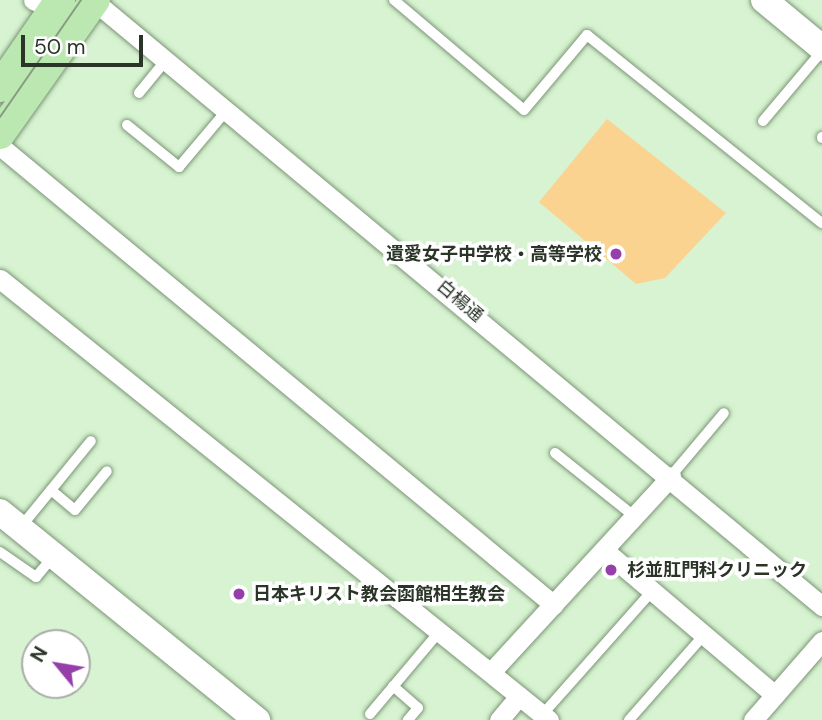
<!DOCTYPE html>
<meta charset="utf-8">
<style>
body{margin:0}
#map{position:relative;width:822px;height:720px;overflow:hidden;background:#d7f3d1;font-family:"DM Sans","Noto Sans JP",sans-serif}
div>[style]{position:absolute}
.green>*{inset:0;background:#fbd391}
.roads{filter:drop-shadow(0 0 2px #7b9576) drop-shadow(0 0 2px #7b9576)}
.lane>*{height:10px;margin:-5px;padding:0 5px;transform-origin:5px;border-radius:5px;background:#fff}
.street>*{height:19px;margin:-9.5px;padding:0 9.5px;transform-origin:9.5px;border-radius:9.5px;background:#fff}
.secondary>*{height:26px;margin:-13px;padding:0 13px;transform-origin:13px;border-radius:13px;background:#fff}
.primary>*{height:30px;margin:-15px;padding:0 15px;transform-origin:15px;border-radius:15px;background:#bbe7b1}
.tram>*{height:2px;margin:-1px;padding:0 1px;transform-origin:1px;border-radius:1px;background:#889b83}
.dots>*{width:19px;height:19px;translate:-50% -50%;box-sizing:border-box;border:4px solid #fff;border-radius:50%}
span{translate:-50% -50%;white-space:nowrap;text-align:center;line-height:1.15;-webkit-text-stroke:7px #fff;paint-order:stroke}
.poi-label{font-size:18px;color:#2a3427;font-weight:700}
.right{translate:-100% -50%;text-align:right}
.left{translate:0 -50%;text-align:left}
.street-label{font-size:18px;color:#2a3427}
.north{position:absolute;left:21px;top:629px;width:70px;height:70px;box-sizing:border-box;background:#fff;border:2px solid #aaaea9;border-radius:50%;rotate:300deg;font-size:19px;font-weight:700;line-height:28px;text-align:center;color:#2a3427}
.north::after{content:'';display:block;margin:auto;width:24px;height:32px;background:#963eaa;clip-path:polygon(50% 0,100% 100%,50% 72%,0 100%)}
.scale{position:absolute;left:21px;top:35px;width:122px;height:32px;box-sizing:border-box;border:4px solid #2a3427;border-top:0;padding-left:9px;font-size:21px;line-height:24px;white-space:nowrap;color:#2a3427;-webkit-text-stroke:5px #fff;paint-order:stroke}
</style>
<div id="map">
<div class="green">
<i style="clip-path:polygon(607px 119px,726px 213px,665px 278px,636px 284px,539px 202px)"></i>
</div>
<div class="roads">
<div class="lane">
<i style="left:394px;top:0;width:170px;rotate:40.2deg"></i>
<i style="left:524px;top:110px;width:98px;rotate:-50deg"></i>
<i style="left:587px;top:35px;width:301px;rotate:38.7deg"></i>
<i style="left:139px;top:93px;width:43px;rotate:-50.7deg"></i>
<i style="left:763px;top:121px;width:92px;rotate:-49.9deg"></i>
<i style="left:127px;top:125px;width:67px;rotate:38.9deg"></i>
<i style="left:179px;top:167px;width:75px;rotate:-49.9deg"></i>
<i style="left:822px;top:138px;width:1px;rotate:-90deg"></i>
<i style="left:555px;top:453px;width:101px;rotate:38.6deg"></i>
<i style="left:671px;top:476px;width:82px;rotate:-49.9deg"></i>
<i style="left:51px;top:490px;width:31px;rotate:40deg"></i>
<i style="left:75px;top:510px;width:50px;rotate:-50.6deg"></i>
<i style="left:20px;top:528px;width:112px;rotate:-50.8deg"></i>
<i style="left:0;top:552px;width:44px;rotate:34.8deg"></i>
<i style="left:36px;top:577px;width:26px;rotate:-50deg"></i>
<i style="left:393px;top:686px;width:33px;rotate:41deg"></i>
<i style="left:418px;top:708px;width:16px;rotate:130deg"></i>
<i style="left:370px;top:714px;width:109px;rotate:-49.9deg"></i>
<i style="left:542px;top:715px;width:166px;rotate:-48.4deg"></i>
<i style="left:629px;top:720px;width:113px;rotate:-48.6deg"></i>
</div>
<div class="street">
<i style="left:33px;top:0;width:22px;rotate:21deg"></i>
<i style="left:94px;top:1px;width:947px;rotate:39.73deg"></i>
<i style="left:0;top:146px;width:719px;rotate:39.64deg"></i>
<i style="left:0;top:279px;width:704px;rotate:38.77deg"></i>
<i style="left:604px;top:550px;width:224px;rotate:40.3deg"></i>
<i style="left:491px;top:672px;width:266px;rotate:-47.4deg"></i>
<i style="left:499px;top:720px;width:31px;rotate:-50deg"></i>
<i style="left:753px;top:720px;width:105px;rotate:-48.9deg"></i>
</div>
<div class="secondary">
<i style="left:764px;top:0;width:75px;rotate:39.6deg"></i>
<i style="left:0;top:512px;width:331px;rotate:39deg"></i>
</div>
<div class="primary">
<i style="left:0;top:87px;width:106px;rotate:-55.4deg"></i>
<i style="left:0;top:134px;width:164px;rotate:-54.7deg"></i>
</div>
</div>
<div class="tram">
<i style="left:0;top:117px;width:142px;rotate:-55.3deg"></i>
</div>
<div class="dots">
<i style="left:616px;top:254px;background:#963eaa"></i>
<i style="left:611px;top:570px;background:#963eaa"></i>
<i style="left:239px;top:594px;background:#963eaa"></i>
</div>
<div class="poi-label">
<span class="right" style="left:602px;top:254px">遺愛女子中学校・高等学校</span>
<span class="left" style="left:627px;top:570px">杉並肛門科クリニック</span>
<span class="left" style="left:253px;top:594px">日本キリスト教会函館相生教会</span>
</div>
<div class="street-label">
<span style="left:460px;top:301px;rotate:40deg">白楊通</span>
</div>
<div class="north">N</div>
<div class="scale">50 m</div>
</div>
